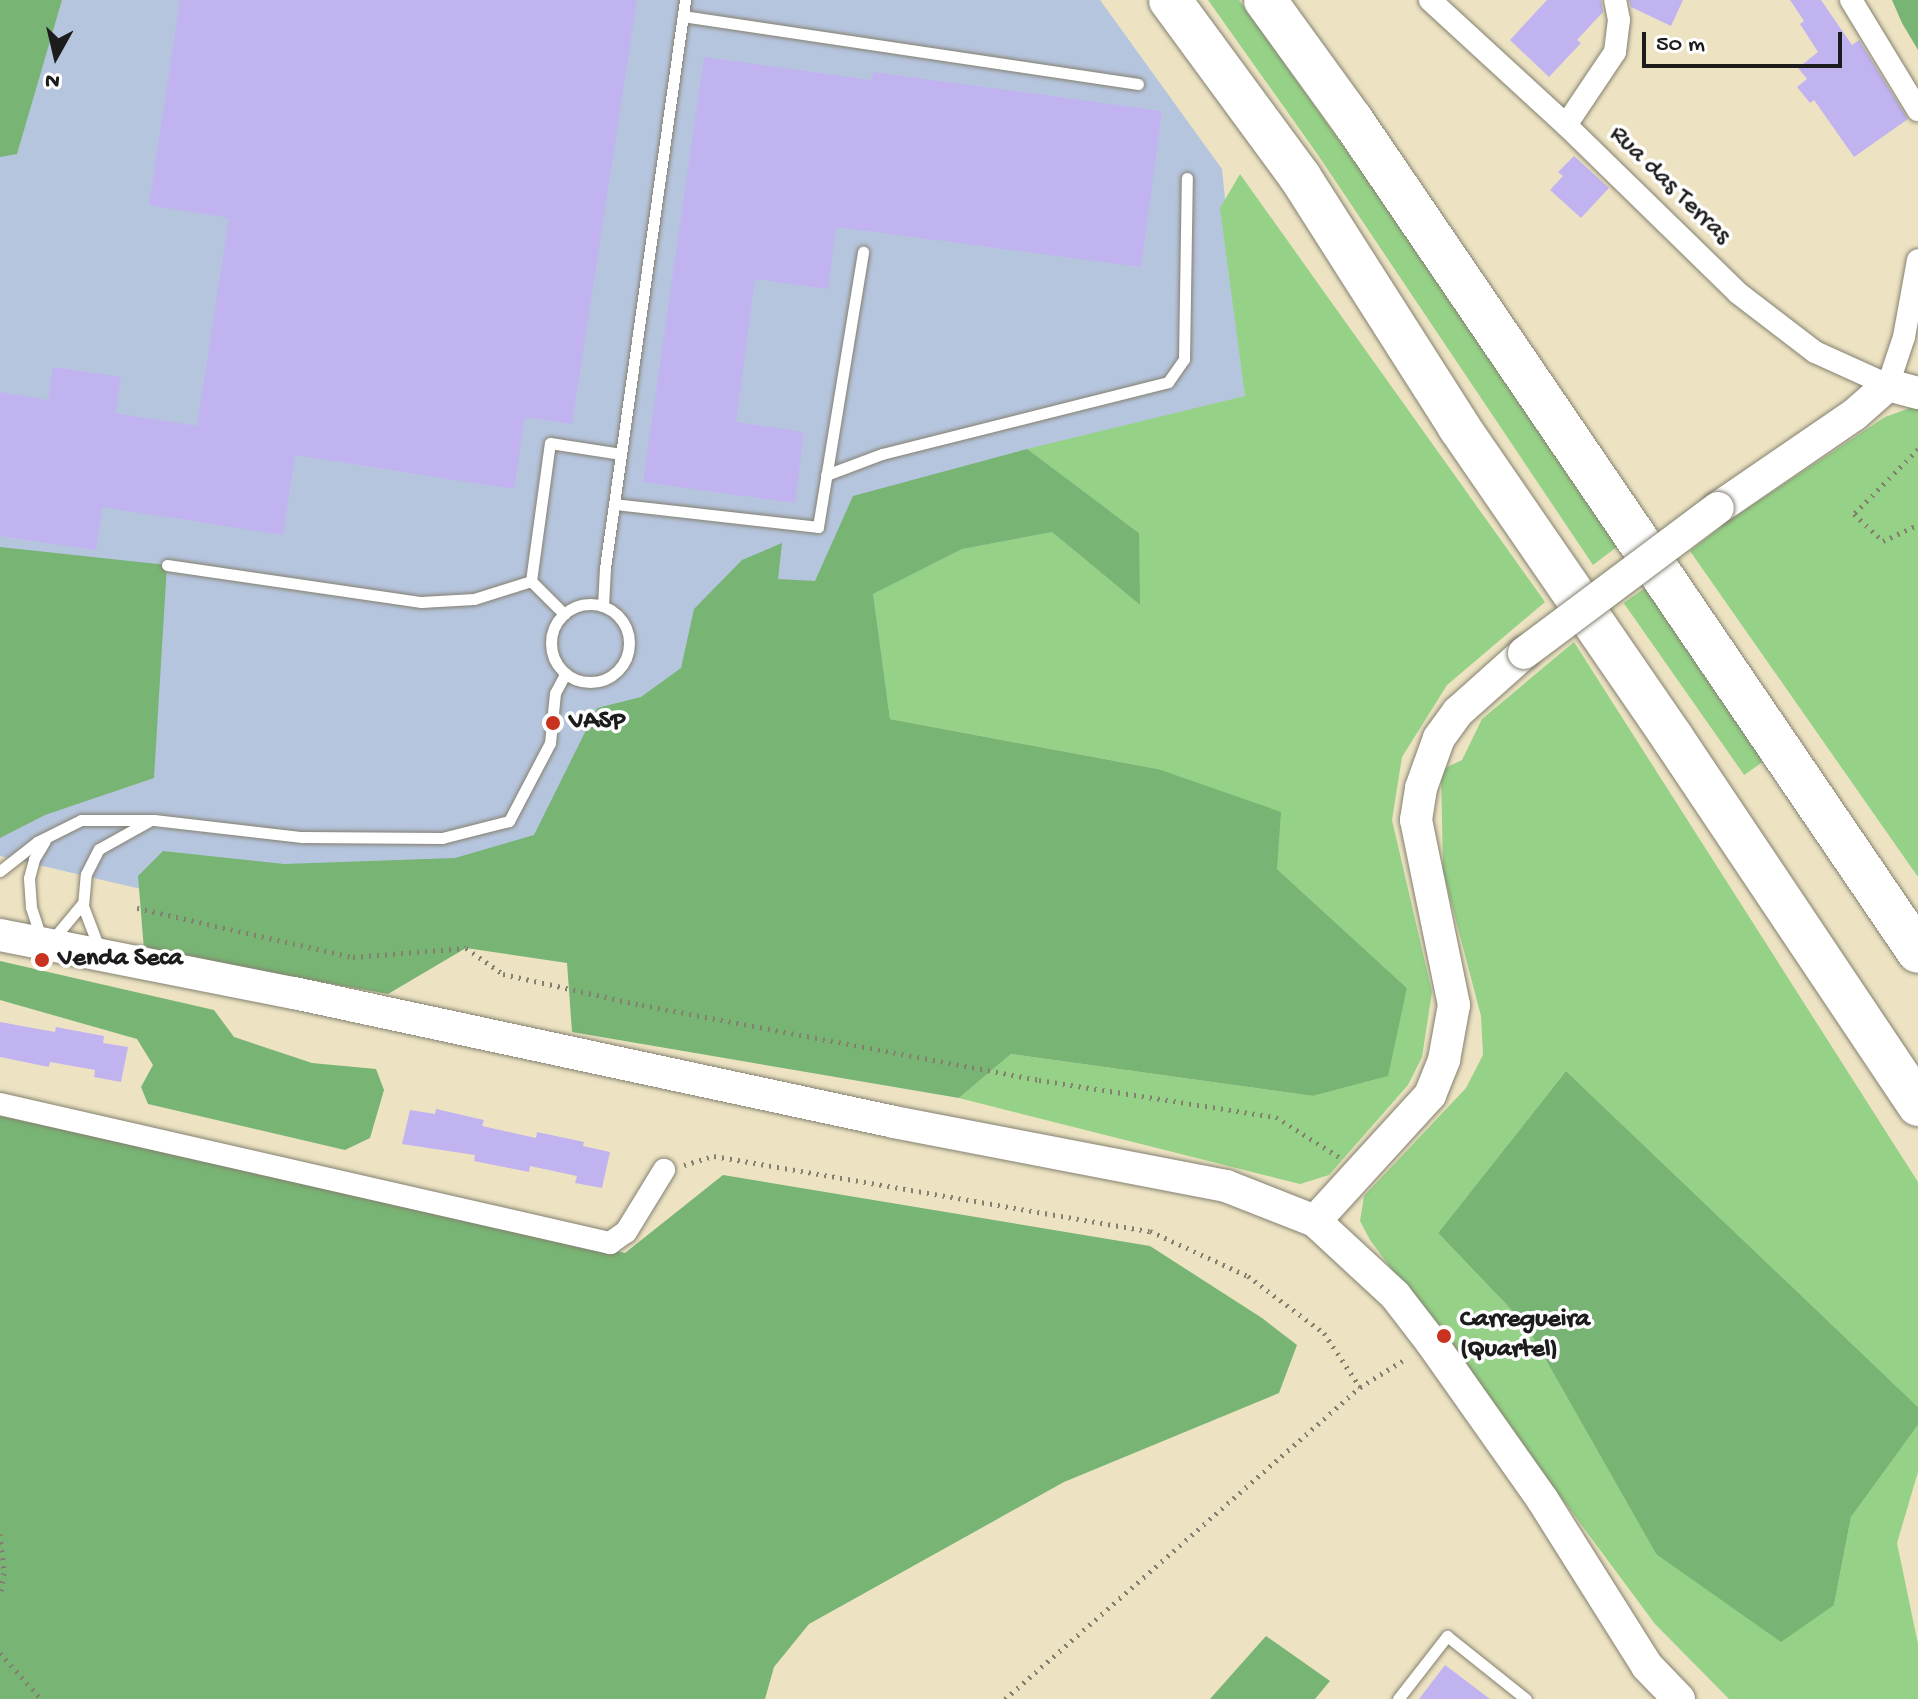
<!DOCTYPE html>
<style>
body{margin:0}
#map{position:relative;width:1918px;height:1699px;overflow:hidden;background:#ede3c3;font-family:"Gochi Hand",sans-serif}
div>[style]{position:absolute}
.industrial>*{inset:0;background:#b6c5de}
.green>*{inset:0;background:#95d287;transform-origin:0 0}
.forest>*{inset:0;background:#78b474}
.building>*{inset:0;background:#c1b3f0}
.path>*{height:5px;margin-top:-2.5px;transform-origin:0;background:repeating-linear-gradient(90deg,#848070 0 2px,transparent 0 8px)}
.roads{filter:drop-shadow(0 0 2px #848070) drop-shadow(0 0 2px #848070)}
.lane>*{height:11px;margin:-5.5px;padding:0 5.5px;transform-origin:5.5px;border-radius:5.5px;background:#fff}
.lane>.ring{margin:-5.5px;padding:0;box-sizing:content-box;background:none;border:11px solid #fff;border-radius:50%}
.street>*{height:22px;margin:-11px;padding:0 11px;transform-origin:11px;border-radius:11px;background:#fff}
.secondary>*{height:32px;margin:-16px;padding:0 16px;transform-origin:16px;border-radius:16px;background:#fff}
.highway>*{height:42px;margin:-21px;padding:0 21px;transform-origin:21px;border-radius:21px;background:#fff}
.bridges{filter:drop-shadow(0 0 2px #848070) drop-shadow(0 0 2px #848070)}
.secondary-bridge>*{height:32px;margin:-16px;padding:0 16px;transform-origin:16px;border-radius:16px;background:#fff}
.dots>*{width:22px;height:22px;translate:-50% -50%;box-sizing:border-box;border:4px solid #fff;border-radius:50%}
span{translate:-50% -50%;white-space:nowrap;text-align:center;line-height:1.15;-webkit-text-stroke:7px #fff;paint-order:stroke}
.street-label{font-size:26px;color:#1c1c1c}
.poi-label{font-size:26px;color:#1c1c1c;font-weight:700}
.left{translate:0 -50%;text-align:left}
.north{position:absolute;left:16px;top:16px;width:80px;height:80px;-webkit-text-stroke:6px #fff;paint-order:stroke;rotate:188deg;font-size:22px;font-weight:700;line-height:32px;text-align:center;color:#1c1c1c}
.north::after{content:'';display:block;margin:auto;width:28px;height:36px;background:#1c1c1c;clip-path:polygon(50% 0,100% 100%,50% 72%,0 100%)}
.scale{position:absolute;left:1642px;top:32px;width:200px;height:36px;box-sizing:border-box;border:4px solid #1c1c1c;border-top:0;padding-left:10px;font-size:24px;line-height:28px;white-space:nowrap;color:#1c1c1c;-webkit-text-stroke:6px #fff;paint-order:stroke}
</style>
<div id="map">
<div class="industrial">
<i style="clip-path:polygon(0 0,1100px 0,1222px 169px,1245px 396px,734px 829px,252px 915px,0 856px)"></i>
</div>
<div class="green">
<i style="clip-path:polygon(1208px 0,1239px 0,1394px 217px,1618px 546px,1593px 565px,1318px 155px)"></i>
<i style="clip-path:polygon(1240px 174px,1545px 602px,1447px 685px,1402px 757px,1392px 820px,1432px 992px,1422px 1057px,1408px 1085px,1329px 1175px,1300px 1184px,959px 1098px,1011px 1054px,1313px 1096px,1387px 1076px,1407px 988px,1277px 869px,1158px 769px,890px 719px,873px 594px,962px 549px,1052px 532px,1139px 604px,1139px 533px,1027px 449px,1245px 396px,1220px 208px)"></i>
<i style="clip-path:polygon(1918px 405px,1918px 877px,1690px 551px,1730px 520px,1885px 417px)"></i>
<i style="left:1645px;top:588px;width:210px;height:26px;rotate:55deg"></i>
<i style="clip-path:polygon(1574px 642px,1918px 1182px,1918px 1407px,1566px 1071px,1438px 1233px,1526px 1325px,1656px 1554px,1834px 1605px,1851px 1517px,1918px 1425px,1918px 1472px,1897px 1543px,1918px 1644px,1918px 1699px,1729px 1699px,1655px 1624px,1370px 1240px,1360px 1221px,1364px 1196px,1466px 1088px,1483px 1055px,1481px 1016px,1443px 871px,1441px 770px,1462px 760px,1482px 719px)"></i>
</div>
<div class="forest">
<i style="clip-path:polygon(0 0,62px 0,17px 154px,0 157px)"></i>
<i style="clip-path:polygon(1892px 0,1918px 0,1918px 50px,1902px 23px)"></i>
<i style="clip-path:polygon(1027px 449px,1139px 533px,1140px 605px,1052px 532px,962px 549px,873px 594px,890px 719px,1158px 769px,1281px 812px,1277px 869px,1407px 988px,1388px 1076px,1313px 1096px,1011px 1054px,959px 1098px,572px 1032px,567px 963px,466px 948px,388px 994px,144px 950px,138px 876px,163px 851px,284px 864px,455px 858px,534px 835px,597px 708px,641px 697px,681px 668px,694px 609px,742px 560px,782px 543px,778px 579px,815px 581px,853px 496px)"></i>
<i style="clip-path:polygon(0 547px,167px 565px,154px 778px,45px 815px,0 838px)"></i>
<i style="clip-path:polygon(0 961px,214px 1010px,234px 1037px,312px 1063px,376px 1069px,384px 1090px,370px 1138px,345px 1150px,148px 1104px,141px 1087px,153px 1065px,137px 1039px,0 1000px)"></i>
<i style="clip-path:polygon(1566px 1071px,1918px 1407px,1918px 1425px,1851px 1517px,1834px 1605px,1781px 1642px,1656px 1554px,1526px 1325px,1438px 1233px)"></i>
<i style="clip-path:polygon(0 1116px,625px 1253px,723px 1175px,1150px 1246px,1262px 1318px,1297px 1345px,1279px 1393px,1064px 1482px,809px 1624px,774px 1667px,765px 1699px,0 1699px)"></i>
<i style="clip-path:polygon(1266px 1636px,1330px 1681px,1315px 1699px,1210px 1699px)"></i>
</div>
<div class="building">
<i style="clip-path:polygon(180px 0,637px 0,572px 424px,525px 417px,514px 489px,295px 455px,283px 535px,102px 507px,96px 550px,0 536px,0 392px,48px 400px,53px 367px,121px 377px,115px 413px,197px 426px,229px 218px,149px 205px)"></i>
<i style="clip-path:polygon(1547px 0,1601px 0,1603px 12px,1577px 40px,1581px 43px,1549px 77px,1510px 40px)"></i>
<i style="clip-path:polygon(1629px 0,1683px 0,1671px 26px,1631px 7px)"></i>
<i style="clip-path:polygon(1790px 0,1821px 0,1852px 45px,1859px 40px,1908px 119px,1854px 157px,1814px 100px,1810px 103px,1797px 87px,1807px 79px,1798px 68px,1818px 52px,1800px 24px,1804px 21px)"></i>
<i style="clip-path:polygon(704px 57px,872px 80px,873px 72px,1162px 111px,1141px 267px,836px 227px,828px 289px,755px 279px,736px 422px,804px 432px,795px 503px,643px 482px)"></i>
<i style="clip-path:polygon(1574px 156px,1609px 188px,1581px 218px,1550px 190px,1563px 176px,1558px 172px)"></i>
<i style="clip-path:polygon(0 1022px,55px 1032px,56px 1027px,104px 1036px,103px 1043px,128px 1047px,121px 1082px,94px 1077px,95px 1070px,50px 1062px,49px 1067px,0 1057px)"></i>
<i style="clip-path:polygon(436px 1109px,484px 1120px,482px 1126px,536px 1138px,537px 1132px,584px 1142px,583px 1146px,610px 1152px,602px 1188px,575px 1183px,577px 1176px,530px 1166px,529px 1172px,474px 1161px,475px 1155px,402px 1144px,410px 1110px,435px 1114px)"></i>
<i style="clip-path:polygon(1445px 1665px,1490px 1699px,1419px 1699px)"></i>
</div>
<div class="path">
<i style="left:1918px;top:449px;width:91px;rotate:134.6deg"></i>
<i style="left:1854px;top:514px;width:40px;rotate:43deg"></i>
<i style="left:1883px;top:541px;width:38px;rotate:-25deg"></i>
<i style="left:137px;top:908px;width:221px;rotate:12.8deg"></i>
<i style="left:353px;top:957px;width:113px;rotate:-4.6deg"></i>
<i style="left:466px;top:948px;width:45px;rotate:35.1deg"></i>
<i style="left:503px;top:974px;width:142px;rotate:12.6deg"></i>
<i style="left:642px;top:1005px;width:404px;rotate:10.7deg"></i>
<i style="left:1039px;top:1080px;width:240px;rotate:8.9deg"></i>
<i style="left:1276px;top:1117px;width:75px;rotate:32.4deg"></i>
<i style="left:684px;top:1165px;width:31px;rotate:-17deg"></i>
<i style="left:714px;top:1156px;width:442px;rotate:9.8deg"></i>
<i style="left:1150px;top:1231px;width:108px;rotate:24.7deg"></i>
<i style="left:1248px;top:1276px;width:95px;rotate:36.9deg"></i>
<i style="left:1324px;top:1333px;width:65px;rotate:56.3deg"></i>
<i style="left:0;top:1534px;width:39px;rotate:84deg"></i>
<i style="left:4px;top:1573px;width:22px;rotate:100deg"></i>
<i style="left:0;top:1653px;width:62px;rotate:48.3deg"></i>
<i style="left:1005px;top:1699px;width:473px;rotate:-41.3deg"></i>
<i style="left:1360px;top:1387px;width:55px;rotate:-31.7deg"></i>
</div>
<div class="roads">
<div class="lane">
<i style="left:683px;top:16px;width:460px;rotate:8.5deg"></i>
<i style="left:826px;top:475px;width:60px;rotate:-20.6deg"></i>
<i style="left:882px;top:454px;width:295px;rotate:-14.1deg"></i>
<i style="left:1168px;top:382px;width:28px;rotate:-55deg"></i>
<i style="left:1184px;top:359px;width:181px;rotate:-89.1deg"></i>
<i style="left:614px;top:504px;width:205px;rotate:6.4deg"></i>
<i style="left:818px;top:527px;width:279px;rotate:-80.7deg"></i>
<i style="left:167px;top:565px;width:257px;rotate:8.3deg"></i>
<i style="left:421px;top:602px;width:53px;rotate:-3.2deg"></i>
<i style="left:474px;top:599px;width:60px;rotate:-17.5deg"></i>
<i style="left:531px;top:581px;width:47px;rotate:45deg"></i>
<i style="left:531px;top:581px;width:139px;rotate:-82.2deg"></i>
<i style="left:550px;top:443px;width:72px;rotate:8.8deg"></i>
<i class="ring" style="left:551px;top:604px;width:67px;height:67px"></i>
<i style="left:603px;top:606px;width:38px;rotate:-87deg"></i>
<i style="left:605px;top:568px;width:574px;rotate:-81.98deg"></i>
<i style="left:0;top:871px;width:47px;rotate:-38.1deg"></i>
<i style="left:37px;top:842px;width:49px;rotate:-26.6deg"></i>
<i style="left:81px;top:820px;width:73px"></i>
<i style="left:154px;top:820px;width:149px;rotate:6.6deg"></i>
<i style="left:302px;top:837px;width:140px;rotate:0.4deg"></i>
<i style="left:442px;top:838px;width:69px;rotate:-14.2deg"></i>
<i style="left:509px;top:821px;width:88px;rotate:-62.3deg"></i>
<i style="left:550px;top:743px;width:50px;rotate:-84.3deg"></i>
<i style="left:555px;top:693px;width:21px;rotate:-62deg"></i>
<i style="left:41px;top:938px;width:33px;rotate:-108deg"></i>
<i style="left:31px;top:907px;width:29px;rotate:-94deg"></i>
<i style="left:29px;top:878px;width:20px;rotate:-75deg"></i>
<i style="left:34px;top:859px;width:21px;rotate:-59deg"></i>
<i style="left:53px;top:939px;width:47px;rotate:-50.2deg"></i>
<i style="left:99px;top:948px;width:45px;rotate:-110.9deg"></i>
<i style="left:83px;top:906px;width:32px;rotate:-85deg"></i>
<i style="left:86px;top:874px;width:28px;rotate:-63deg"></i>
<i style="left:99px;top:849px;width:57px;rotate:-29.2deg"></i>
<i style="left:1398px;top:1699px;width:80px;rotate:-52.1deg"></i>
<i style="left:1447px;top:1636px;width:101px;rotate:38.6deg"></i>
</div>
<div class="street">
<i style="left:1430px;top:0;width:185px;rotate:42.6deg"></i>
<i style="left:1566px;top:125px;width:240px;rotate:44.3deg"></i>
<i style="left:1738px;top:293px;width:97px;rotate:37.5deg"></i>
<i style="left:1815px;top:352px;width:80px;rotate:24.3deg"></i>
<i style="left:1888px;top:385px;width:51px;rotate:-71.6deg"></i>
<i style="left:1904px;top:337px;width:78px;rotate:-79.7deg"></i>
<i style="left:1851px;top:0;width:129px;rotate:58.7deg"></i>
<i style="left:1566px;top:125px;width:88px;rotate:-56.1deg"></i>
<i style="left:1615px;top:52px;width:32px;rotate:-83deg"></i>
<i style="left:1619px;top:20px;width:20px;rotate:-101deg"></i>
<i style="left:0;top:1104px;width:626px;rotate:12.84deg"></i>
<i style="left:610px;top:1243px;width:19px;rotate:-35deg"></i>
<i style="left:626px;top:1232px;width:73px;rotate:-58.5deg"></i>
</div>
<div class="secondary">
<i style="left:1718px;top:508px;width:165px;rotate:-34.4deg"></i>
<i style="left:1854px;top:415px;width:45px;rotate:-41.4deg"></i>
<i style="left:1888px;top:385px;width:31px;rotate:15deg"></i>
<i style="left:0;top:935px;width:300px;rotate:11.2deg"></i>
<i style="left:294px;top:993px;width:614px;rotate:12.13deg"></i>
<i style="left:894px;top:1122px;width:338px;rotate:10.9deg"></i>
<i style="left:1226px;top:1186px;width:96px;rotate:21.5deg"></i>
<i style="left:1315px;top:1221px;width:109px;rotate:42.8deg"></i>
<i style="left:1395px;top:1295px;width:61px;rotate:52.4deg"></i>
<i style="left:1432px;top:1343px;width:191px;rotate:54.8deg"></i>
<i style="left:1542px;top:1499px;width:197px;rotate:57.8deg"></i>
<i style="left:1647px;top:1666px;width:46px;rotate:45.9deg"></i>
<i style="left:1315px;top:1221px;width:171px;rotate:-47.6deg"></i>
<i style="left:1430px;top:1095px;width:38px;rotate:-68deg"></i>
<i style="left:1444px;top:1060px;width:56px;rotate:-79.7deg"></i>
<i style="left:1454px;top:1005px;width:189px;rotate:-101.6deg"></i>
<i style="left:1416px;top:820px;width:32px;rotate:-81deg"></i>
<i style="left:1421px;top:788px;width:53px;rotate:-70.2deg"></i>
<i style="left:1439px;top:738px;width:32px;rotate:-54deg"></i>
<i style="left:1458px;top:712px;width:89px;rotate:-41.8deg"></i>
</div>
<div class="highway">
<i style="left:1170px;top:0;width:220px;rotate:53.7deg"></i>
<i style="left:1300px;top:177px;width:296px;rotate:57.5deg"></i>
<i style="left:1459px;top:427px;width:376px;rotate:55.5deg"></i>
<i style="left:1672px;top:737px;width:443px;rotate:56.2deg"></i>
<i style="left:1265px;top:0;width:148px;rotate:54.1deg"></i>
<i style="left:1352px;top:120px;width:1006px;rotate:55.77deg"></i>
</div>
</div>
<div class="bridges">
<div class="secondary-bridge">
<i style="left:1524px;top:653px;width:242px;rotate:-36.8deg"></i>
</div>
</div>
<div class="dots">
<i style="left:553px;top:723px;background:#c8321e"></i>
<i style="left:42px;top:960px;background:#c8321e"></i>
<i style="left:1444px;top:1336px;background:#c8321e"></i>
</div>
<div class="street-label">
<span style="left:1669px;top:186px;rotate:44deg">Rua das Terras</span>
</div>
<div class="poi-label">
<span class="left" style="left:569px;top:723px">VASP</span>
<span class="left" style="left:58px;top:960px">Venda Seca</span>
<span class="left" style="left:1460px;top:1336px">Carregueira<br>(Quartel)</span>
</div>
<div class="north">N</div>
<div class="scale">50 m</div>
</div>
